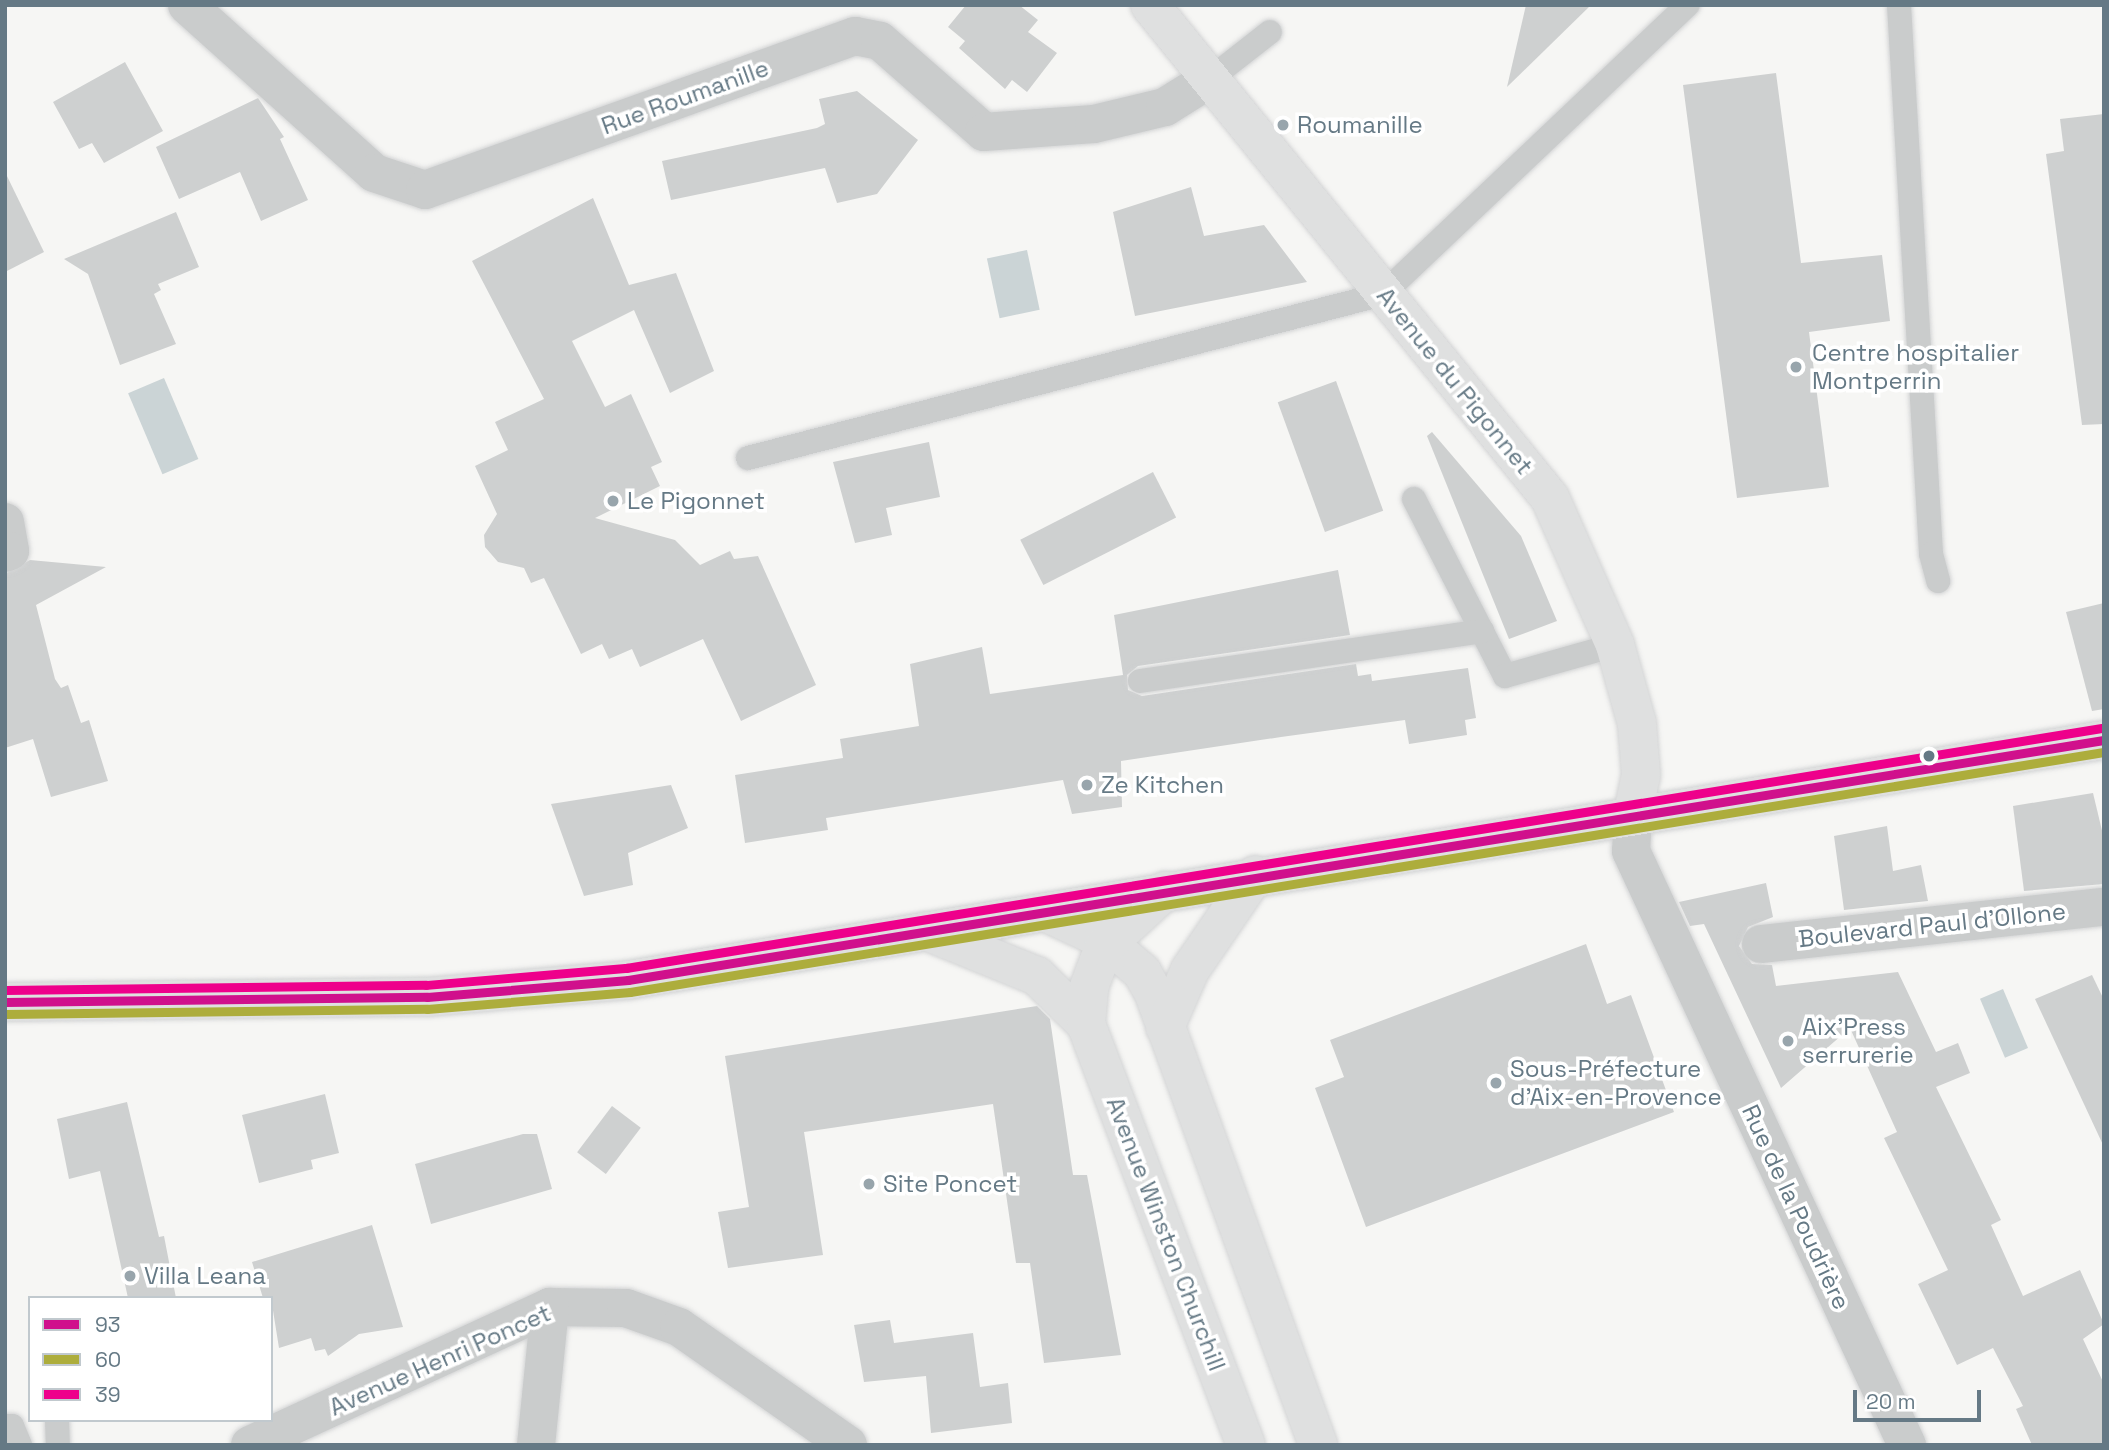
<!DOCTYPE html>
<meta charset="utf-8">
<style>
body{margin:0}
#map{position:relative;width:2109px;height:1450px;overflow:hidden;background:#f6f6f4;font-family:"Space Grotesk",sans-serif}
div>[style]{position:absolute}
.water>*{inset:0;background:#cbd4d6;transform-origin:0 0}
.building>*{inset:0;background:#ced0d0;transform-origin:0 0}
.roads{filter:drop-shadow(0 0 2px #d3d4d5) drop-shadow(0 0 2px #d3d4d5)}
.lane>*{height:24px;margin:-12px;padding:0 12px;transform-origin:12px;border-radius:12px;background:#cacccc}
.street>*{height:38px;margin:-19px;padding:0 19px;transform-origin:19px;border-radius:19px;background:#cacccc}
.secondary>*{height:38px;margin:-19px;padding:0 19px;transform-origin:19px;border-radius:19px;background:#dfe0e0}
.primary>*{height:38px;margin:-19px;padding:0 19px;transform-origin:19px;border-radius:19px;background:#dfe0e0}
.bus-1>*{height:9px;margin:-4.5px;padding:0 4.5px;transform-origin:4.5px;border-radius:4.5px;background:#d0108c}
.bus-2>*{height:9px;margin:-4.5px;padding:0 4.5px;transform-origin:4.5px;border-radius:4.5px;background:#adad3c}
.bus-3>*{height:9px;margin:-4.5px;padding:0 4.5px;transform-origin:4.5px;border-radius:4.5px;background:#ee008b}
.dots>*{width:19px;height:19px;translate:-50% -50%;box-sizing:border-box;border:4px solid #fff;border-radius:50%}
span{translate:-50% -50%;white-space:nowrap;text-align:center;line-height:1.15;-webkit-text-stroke:7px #fff;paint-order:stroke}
.street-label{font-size:24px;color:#657985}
.poi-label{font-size:24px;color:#657985}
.left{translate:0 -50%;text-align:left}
.frame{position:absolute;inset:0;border:7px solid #657985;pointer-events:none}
.legend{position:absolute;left:28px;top:1296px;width:245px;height:126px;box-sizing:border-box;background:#fff;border:2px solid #c1c9ce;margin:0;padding:9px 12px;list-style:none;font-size:21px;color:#657985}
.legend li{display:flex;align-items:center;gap:14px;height:35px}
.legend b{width:35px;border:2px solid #c1c9ce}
.scale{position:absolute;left:1853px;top:1390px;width:128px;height:32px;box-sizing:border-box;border:4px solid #657985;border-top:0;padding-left:9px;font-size:21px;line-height:24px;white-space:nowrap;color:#657985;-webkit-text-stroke:5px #fff;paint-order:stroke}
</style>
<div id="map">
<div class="water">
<i style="left:1027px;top:250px;width:61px;height:41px;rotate:78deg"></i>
<i style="left:164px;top:378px;width:88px;height:39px;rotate:67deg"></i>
<i style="left:2003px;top:989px;width:64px;height:25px;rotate:67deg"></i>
</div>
<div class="building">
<i style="clip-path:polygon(966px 5px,1019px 5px,1038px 20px,1028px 32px,1057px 53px,1027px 92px,1012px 80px,1005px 89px,959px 48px,965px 41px,948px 27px)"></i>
<i style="clip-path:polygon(1526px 5px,1591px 5px,1507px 87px)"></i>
<i style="clip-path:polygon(125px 62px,163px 131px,104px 163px,92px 143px,79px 149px,53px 102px)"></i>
<i style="clip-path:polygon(1776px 73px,1801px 263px,1882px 255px,1890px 321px,1809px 332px,1829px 487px,1737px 498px,1683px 85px)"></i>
<i style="clip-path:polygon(857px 91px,918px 140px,877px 194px,837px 203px,825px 168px,671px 200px,662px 161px,817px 128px,825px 124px,819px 99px)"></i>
<i style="clip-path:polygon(258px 98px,284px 137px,280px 139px,308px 200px,261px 221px,240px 172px,179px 199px,156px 147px)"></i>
<i style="clip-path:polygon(2104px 114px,2104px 424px,2082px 425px,2046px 154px,2064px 151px,2060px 119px)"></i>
<i style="clip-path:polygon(5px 172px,44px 252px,5px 272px)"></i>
<i style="clip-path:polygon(1191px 187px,1204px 236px,1264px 225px,1307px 282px,1135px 316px,1113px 212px)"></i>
<i style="clip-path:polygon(593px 198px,629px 285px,676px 273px,714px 371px,670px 393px,634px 310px,572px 341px,605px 407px,631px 394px,662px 462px,651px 467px,660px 486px,595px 518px,675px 540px,700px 565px,730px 551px,734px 559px,758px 556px,816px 685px,741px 721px,703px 639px,640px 667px,632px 649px,609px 659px,602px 644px,581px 654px,544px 578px,531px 583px,524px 568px,498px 562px,485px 547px,484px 535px,497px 514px,475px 466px,508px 450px,495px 422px,544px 399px,472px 261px)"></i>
<i style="clip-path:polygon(176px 212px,199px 267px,158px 284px,161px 290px,154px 294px,176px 344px,120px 365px,88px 274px,64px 259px)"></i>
<i style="left:1336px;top:381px;width:138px;height:62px;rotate:70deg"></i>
<i style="clip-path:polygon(1432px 432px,1521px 536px,1557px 621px,1509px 639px,1427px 436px)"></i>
<i style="clip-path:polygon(929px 442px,940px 497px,886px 508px,892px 535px,855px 543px,833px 462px)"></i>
<i style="left:1153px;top:472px;width:51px;height:149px;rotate:63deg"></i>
<i style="clip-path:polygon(30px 560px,106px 567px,36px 605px,55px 679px,61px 688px,68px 685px,81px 723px,89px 720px,108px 781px,51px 797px,33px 739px,5px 748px,5px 574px)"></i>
<i style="clip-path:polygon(1338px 570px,1350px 635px,1138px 666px,1127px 675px,1128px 690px,1142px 696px,1356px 664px,1358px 676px,1371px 674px,1372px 681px,1468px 668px,1476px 718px,1465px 720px,1467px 735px,1409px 744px,1405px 720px,1281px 737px,1121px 761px,1122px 807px,1072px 814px,1063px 780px,826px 818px,828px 830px,745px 843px,735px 775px,843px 758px,840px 739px,919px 726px,910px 664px,982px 647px,990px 694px,1123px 675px,1114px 615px)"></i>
<i style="clip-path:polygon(2104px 603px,2104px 709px,2092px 711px,2066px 612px)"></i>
<i style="clip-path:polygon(671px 785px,688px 828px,628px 853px,633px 885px,584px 896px,551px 804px)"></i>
<i style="clip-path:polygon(2093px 793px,2104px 839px,2104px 884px,2024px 891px,2013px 806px)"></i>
<i style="clip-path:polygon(1887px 826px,1893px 871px,1921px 865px,1928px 901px,1844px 910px,1834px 836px)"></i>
<i style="clip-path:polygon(1766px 883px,1773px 917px,1748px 927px,1739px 946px,1752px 964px,1772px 965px,1776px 986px,1898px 972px,1936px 1052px,1958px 1043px,1970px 1073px,1936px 1087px,2001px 1220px,1991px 1225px,2023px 1296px,2080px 1270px,2104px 1324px,2083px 1339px,2104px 1384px,2104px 1445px,2032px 1445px,2016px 1409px,2023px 1406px,1993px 1348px,1957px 1365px,1918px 1284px,1948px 1270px,1884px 1138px,1897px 1132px,1850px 1028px,1781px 1088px,1704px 924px,1690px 926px,1679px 902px)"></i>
<i style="clip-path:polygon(1586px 944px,1607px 1004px,1631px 995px,1674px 1112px,1366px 1227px,1315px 1088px,1344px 1077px,1330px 1040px)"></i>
<i style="clip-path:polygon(2092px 975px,2104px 1000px,2104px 1147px,2035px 999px)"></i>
<i style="clip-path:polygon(1037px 1006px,1050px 1019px,1073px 1175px,1087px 1175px,1121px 1355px,1044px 1363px,1030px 1263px,1016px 1263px,993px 1104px,804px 1132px,823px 1255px,728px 1268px,718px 1212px,749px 1207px,725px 1056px)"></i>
<i style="clip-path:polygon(325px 1094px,339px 1153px,311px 1160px,313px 1169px,259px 1183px,242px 1115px)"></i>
<i style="clip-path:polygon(127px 1102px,159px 1237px,164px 1236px,176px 1298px,128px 1298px,100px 1171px,69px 1179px,57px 1119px)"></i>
<i style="left:612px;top:1106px;width:36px;height:58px;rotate:37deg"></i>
<i style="clip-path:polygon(523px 1134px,537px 1134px,552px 1189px,431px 1224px,415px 1164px)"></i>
<i style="clip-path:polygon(372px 1225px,403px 1327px,359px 1334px,328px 1356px,325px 1349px,315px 1351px,311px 1338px,279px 1348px,271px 1298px,263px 1298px,252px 1262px)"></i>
<i style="clip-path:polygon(890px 1320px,894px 1343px,973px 1333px,980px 1387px,1008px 1383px,1012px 1423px,931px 1433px,926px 1376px,864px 1382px,854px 1325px)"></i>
</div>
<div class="roads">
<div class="lane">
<i style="left:1899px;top:5px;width:550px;rotate:86.66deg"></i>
<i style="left:1931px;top:554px;width:28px;rotate:75deg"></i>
<i style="left:1210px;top:79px;width:76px;rotate:-38.1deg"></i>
<i style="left:748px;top:458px;width:656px;rotate:-14.48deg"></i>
<i style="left:1383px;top:294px;width:420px;rotate:-43.5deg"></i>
<i style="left:1414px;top:499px;width:199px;rotate:62.8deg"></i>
<i style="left:1505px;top:676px;width:114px;rotate:-15.7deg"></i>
<i style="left:1140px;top:681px;width:346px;rotate:-8.3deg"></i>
<i style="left:57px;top:1420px;width:25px;rotate:88deg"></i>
<i style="left:5px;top:1426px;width:7px"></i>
<i style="left:12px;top:1426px;width:21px;rotate:67deg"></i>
</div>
<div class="street">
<i style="left:187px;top:5px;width:251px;rotate:41.9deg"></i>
<i style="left:374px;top:173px;width:54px;rotate:18.4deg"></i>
<i style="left:425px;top:190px;width:457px;rotate:-19.7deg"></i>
<i style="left:855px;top:36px;width:25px;rotate:11deg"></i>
<i style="left:880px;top:41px;width:138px;rotate:41.2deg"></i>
<i style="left:984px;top:132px;width:110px;rotate:-4.2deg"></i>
<i style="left:1094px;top:124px;width:73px;rotate:-13.5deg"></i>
<i style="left:1165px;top:107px;width:53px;rotate:-31.9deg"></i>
<i style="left:5px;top:522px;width:29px;rotate:80deg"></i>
<i style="left:10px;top:551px;width:5px;rotate:158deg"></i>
<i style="left:1633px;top:814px;width:37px;rotate:93deg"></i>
<i style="left:1631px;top:851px;width:655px;rotate:65.08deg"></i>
<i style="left:1761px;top:944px;width:345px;rotate:-6.2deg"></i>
<i style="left:250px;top:1445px;width:330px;rotate:-24.7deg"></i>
<i style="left:550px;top:1307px;width:76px;rotate:0.8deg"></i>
<i style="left:626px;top:1308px;width:56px;rotate:19.7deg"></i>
<i style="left:679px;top:1327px;width:206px;rotate:34.9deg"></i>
<i style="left:536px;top:1445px;width:139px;rotate:-84.2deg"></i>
</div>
<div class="secondary">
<i style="left:1150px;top:5px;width:635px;rotate:50.95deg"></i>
<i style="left:1550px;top:498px;width:161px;rotate:66.1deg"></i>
<i style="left:1615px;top:645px;width:82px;rotate:74.4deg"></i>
<i style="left:1637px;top:724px;width:51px;rotate:85.5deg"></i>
<i style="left:1641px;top:775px;width:40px;rotate:102deg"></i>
<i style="left:1045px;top:912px;width:64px;rotate:25deg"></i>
<i style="left:1103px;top:939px;width:51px;rotate:40.2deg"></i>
<i style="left:1142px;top:972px;width:25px;rotate:61deg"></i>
<i style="left:1154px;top:994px;width:480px;rotate:70deg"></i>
<i style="left:926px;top:931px;width:120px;rotate:22.1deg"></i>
<i style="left:1037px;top:976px;width:69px;rotate:44.4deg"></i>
<i style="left:1086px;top:1024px;width:450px;rotate:69.2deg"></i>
<i style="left:1086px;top:1024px;width:37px;rotate:-85deg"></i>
<i style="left:1089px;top:987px;width:43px;rotate:-69.4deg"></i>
<i style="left:1104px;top:947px;width:83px;rotate:-42.6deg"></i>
<i style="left:1165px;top:1027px;width:62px;rotate:-66.3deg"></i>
<i style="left:1190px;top:970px;width:115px;rotate:-55.6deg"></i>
</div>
<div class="primary">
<i style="left:5px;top:1002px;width:422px;rotate:-0.7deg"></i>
<i style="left:427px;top:997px;width:202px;rotate:-4.8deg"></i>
<i style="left:628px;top:980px;width:1495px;rotate:-9.24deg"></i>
</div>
</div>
<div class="bus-1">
<i style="left:5px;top:1002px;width:422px;rotate:-0.7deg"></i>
<i style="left:427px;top:997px;width:202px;rotate:-4.8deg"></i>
<i style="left:628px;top:980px;width:1495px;rotate:-9.24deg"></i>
</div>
<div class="bus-2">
<i style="left:5px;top:1014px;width:422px;rotate:-0.7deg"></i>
<i style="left:427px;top:1009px;width:204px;rotate:-4.8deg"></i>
<i style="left:630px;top:992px;width:1493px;rotate:-9.25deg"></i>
</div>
<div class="bus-3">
<i style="left:5px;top:990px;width:421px;rotate:-0.7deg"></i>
<i style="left:426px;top:985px;width:201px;rotate:-4.9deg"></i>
<i style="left:626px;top:968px;width:1495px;rotate:-9.24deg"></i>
</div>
<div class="dots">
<i style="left:1283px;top:125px;background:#98a5ac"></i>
<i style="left:1796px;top:367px;background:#98a5ac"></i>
<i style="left:613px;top:501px;background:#98a5ac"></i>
<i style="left:1929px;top:756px;background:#657985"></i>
<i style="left:1087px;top:785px;background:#98a5ac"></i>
<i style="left:1788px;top:1041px;background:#98a5ac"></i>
<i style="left:1496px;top:1083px;background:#98a5ac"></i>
<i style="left:869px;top:1184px;background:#98a5ac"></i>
<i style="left:130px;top:1276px;background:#98a5ac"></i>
</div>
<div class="street-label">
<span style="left:685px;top:97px;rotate:-20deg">Rue Roumanille</span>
<span style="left:1455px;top:381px;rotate:51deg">Avenue du Pigonnet</span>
<span style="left:1932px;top:925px;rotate:-6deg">Boulevard Paul d'Ollone</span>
<span style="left:1796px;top:1207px;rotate:65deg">Rue de la Poudrière</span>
<span style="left:1166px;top:1234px;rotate:69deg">Avenue Winston Churchill</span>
<span style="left:440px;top:1360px;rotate:-24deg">Avenue Henri Poncet</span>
</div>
<div class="poi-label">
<span class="left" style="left:1297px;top:125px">Roumanille</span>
<span class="left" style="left:1812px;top:367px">Centre hospitalier<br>Montperrin</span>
<span class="left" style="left:627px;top:501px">Le Pigonnet</span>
<span class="left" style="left:1101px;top:785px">Ze Kitchen</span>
<span class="left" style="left:1802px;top:1041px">Aix'Press<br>serrurerie</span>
<span class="left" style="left:1510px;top:1083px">Sous-Préfecture<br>d'Aix-en-Provence</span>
<span class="left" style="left:883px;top:1184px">Site Poncet</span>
<span class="left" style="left:144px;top:1276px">Villa Leana</span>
</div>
<div class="frame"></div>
<ul class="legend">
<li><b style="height:9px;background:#d0108c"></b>93</li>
<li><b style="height:9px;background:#adad3c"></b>60</li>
<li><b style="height:9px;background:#ee008b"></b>39</li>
</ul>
<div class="scale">20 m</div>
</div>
